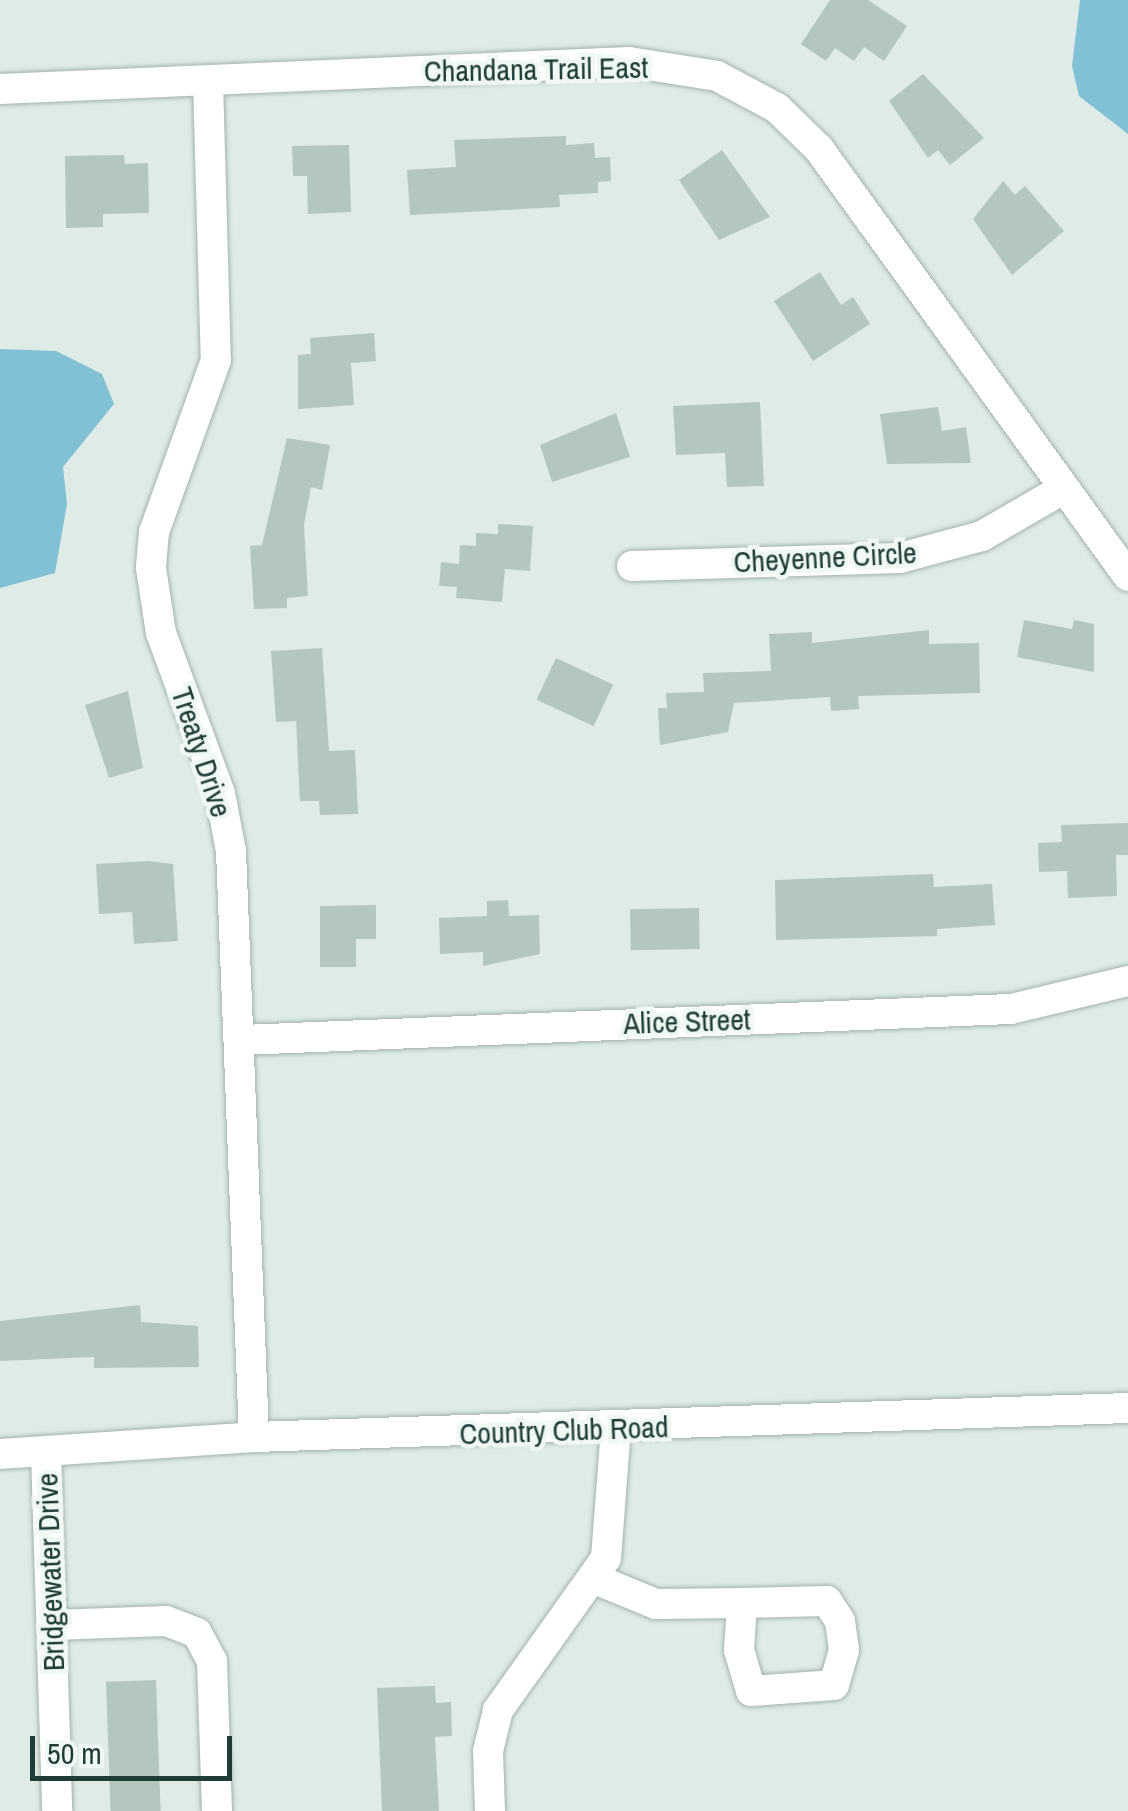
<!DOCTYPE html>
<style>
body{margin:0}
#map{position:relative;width:1128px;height:1811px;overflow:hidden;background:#dfebe7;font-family:"Archivo Narrow",sans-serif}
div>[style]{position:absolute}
.water>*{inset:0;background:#82c0d5}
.building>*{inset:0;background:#b4c6c0;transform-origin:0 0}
.roads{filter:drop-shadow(0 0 2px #a2b3af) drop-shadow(0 0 2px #a2b3af)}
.street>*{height:30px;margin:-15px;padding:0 15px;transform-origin:15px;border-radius:15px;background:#fff}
.secondary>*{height:30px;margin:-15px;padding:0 15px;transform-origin:15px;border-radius:15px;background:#fff}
span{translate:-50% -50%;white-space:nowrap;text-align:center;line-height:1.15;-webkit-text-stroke:9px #eff8f4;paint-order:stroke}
.street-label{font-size:30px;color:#1f3c37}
.scale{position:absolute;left:30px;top:1736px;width:202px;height:45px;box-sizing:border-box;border:5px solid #1f3c37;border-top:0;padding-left:12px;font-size:30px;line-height:35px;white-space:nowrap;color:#1f3c37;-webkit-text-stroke:8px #eff8f4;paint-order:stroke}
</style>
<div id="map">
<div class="water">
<i style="clip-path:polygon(1080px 0,1128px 0,1128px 134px,1079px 96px,1072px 66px)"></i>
<i style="clip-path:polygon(0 349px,56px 351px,102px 374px,114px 404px,63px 467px,67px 504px,55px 573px,0 588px)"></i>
</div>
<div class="building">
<i style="clip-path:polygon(830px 0,868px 0,907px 26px,884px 61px,864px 47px,854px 61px,835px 48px,826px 61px,801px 44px)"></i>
<i style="clip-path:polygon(923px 74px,984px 138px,950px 165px,938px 150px,928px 158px,889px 101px)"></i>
<i style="clip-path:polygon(566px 136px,566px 145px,594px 143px,595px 158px,610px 157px,611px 181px,598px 182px,598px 193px,559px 195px,560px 207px,410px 215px,407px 170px,456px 167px,454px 140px)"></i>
<i style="clip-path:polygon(349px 145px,351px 212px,308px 214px,307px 176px,293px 176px,292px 146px)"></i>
<i style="clip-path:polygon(722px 150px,770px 217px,719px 240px,679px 180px)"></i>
<i style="clip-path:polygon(124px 155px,125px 164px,148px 163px,149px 213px,103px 214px,103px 227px,66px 228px,65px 156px)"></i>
<i style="clip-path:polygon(1003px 181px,1015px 195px,1025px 186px,1064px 231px,1012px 275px,973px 219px)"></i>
<i style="clip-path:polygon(820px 272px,841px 305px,853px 297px,870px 324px,813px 361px,774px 301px)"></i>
<i style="clip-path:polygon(374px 333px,376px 361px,351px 363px,354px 405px,298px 409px,298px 355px,311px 354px,310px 338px)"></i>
<i style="clip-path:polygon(760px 402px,764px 486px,727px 487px,725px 453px,676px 455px,673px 406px)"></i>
<i style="clip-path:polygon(938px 407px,942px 431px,966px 427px,971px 463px,887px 464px,880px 414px)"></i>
<i style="clip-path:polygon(616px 413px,630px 457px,552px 482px,540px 445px)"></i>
<i style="clip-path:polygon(287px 438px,330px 445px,322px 490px,311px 487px,304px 525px,308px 596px,287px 598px,287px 608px,254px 609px,250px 546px,262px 545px)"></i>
<i style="clip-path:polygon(498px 524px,533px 526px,530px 571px,505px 569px,502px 602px,456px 598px,457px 587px,439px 586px,441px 562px,459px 564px,460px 545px,476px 546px,476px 533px,498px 534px)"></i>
<i style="clip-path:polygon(1024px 620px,1072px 629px,1074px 620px,1094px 624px,1094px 672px,1017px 657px)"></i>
<i style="clip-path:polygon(929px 630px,929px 644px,979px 643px,980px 693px,858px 696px,859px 709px,831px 711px,830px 697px,734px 703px,728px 732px,660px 745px,658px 708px,667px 708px,666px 693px,704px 692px,703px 673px,771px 671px,769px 634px,812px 632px,812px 643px)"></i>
<i style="clip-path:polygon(322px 648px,329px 751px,355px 750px,358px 814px,320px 815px,319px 801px,300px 801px,296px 721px,276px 722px,271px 651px)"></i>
<i style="left:556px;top:658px;width:63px;height:46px;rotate:25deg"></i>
<i style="clip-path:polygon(128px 691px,143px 768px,109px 778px,85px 705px)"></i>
<i style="clip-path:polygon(1128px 823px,1128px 855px,1116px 855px,1117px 896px,1068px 898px,1067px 871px,1039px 872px,1038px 843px,1062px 842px,1061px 825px)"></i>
<i style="clip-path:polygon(149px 861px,173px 864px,178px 941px,134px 944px,132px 912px,99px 914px,96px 864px)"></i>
<i style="clip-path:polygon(933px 874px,934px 887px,992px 884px,995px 925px,937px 929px,937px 936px,776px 940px,775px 880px)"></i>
<i style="clip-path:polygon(508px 900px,509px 916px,539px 915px,540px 954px,483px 966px,483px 952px,440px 954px,439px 918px,487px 916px,487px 901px)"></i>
<i style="clip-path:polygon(376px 905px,376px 939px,356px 939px,356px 967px,320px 967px,320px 906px)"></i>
<i style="left:699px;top:908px;width:41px;height:69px;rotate:89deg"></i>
<i style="clip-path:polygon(140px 1305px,141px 1322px,198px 1326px,199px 1367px,94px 1368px,94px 1357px,0 1361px,0 1321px)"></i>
<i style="left:156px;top:1680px;width:131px;height:50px;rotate:88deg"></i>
<i style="clip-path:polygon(435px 1686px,436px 1703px,451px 1702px,452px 1736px,435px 1737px,439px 1811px,382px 1811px,377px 1688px)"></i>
</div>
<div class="roads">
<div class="street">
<i style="left:208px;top:81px;width:279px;rotate:88.4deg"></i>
<i style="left:216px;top:360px;width:183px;rotate:109.8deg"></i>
<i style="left:154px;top:532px;width:36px;rotate:95deg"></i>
<i style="left:151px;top:568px;width:66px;rotate:81.3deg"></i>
<i style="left:161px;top:633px;width:171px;rotate:69.8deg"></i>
<i style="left:220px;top:793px;width:59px;rotate:79.3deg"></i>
<i style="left:231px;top:851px;width:586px;rotate:87.75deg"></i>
<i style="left:0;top:89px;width:630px;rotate:-2.46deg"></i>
<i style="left:629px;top:62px;width:89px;rotate:9deg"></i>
<i style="left:717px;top:76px;width:68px;rotate:28.1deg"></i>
<i style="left:777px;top:108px;width:59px;rotate:44.3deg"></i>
<i style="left:819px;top:149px;width:527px;rotate:54.11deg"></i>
<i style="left:632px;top:566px;width:268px;rotate:-1.7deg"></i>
<i style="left:900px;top:558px;width:85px;rotate:-15deg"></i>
<i style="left:982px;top:536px;width:94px;rotate:-30.1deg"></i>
<i style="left:242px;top:1040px;width:770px;rotate:-2.31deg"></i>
<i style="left:1011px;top:1009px;width:120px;rotate:-13.5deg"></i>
<i style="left:46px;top:1453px;width:358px;rotate:88.2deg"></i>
<i style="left:595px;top:1579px;width:66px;rotate:22.3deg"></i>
<i style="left:656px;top:1604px;width:86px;rotate:-0.7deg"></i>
<i style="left:827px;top:1601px;width:24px;rotate:57deg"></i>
<i style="left:840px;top:1621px;width:29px;rotate:82deg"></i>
<i style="left:844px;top:1650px;width:36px;rotate:106deg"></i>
<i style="left:834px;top:1685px;width:83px;rotate:175.9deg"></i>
<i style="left:751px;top:1691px;width:43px;rotate:-106.3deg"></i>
<i style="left:739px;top:1650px;width:47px;rotate:-86.3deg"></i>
<i style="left:742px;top:1603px;width:85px;rotate:-1.3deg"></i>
<i style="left:52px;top:1625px;width:114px;rotate:-2deg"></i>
<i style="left:166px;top:1621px;width:33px;rotate:21deg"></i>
<i style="left:197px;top:1633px;width:32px;rotate:62deg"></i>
<i style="left:212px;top:1661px;width:150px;rotate:88.1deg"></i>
<i style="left:490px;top:1811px;width:60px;rotate:-91.9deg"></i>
<i style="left:488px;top:1751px;width:42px;rotate:-76.3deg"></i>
<i style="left:498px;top:1710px;width:186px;rotate:-54.6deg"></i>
<i style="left:606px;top:1558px;width:129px;rotate:-85.6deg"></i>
</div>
<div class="secondary">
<i style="left:0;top:1454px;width:255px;rotate:-3.8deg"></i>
<i style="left:254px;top:1437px;width:874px;rotate:-1.9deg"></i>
</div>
</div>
<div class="street-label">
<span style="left:536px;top:69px;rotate:-1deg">Chandana Trail East</span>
<span style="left:825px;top:557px;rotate:-3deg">Cheyenne Circle</span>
<span style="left:202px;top:752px;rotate:72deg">Treaty Drive</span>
<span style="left:687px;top:1021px;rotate:-2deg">Alice Street</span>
<span style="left:564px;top:1430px;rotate:-2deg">Country Club Road</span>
<span style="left:50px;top:1572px;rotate:-92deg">Bridgewater Drive</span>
</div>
<div class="scale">50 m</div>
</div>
